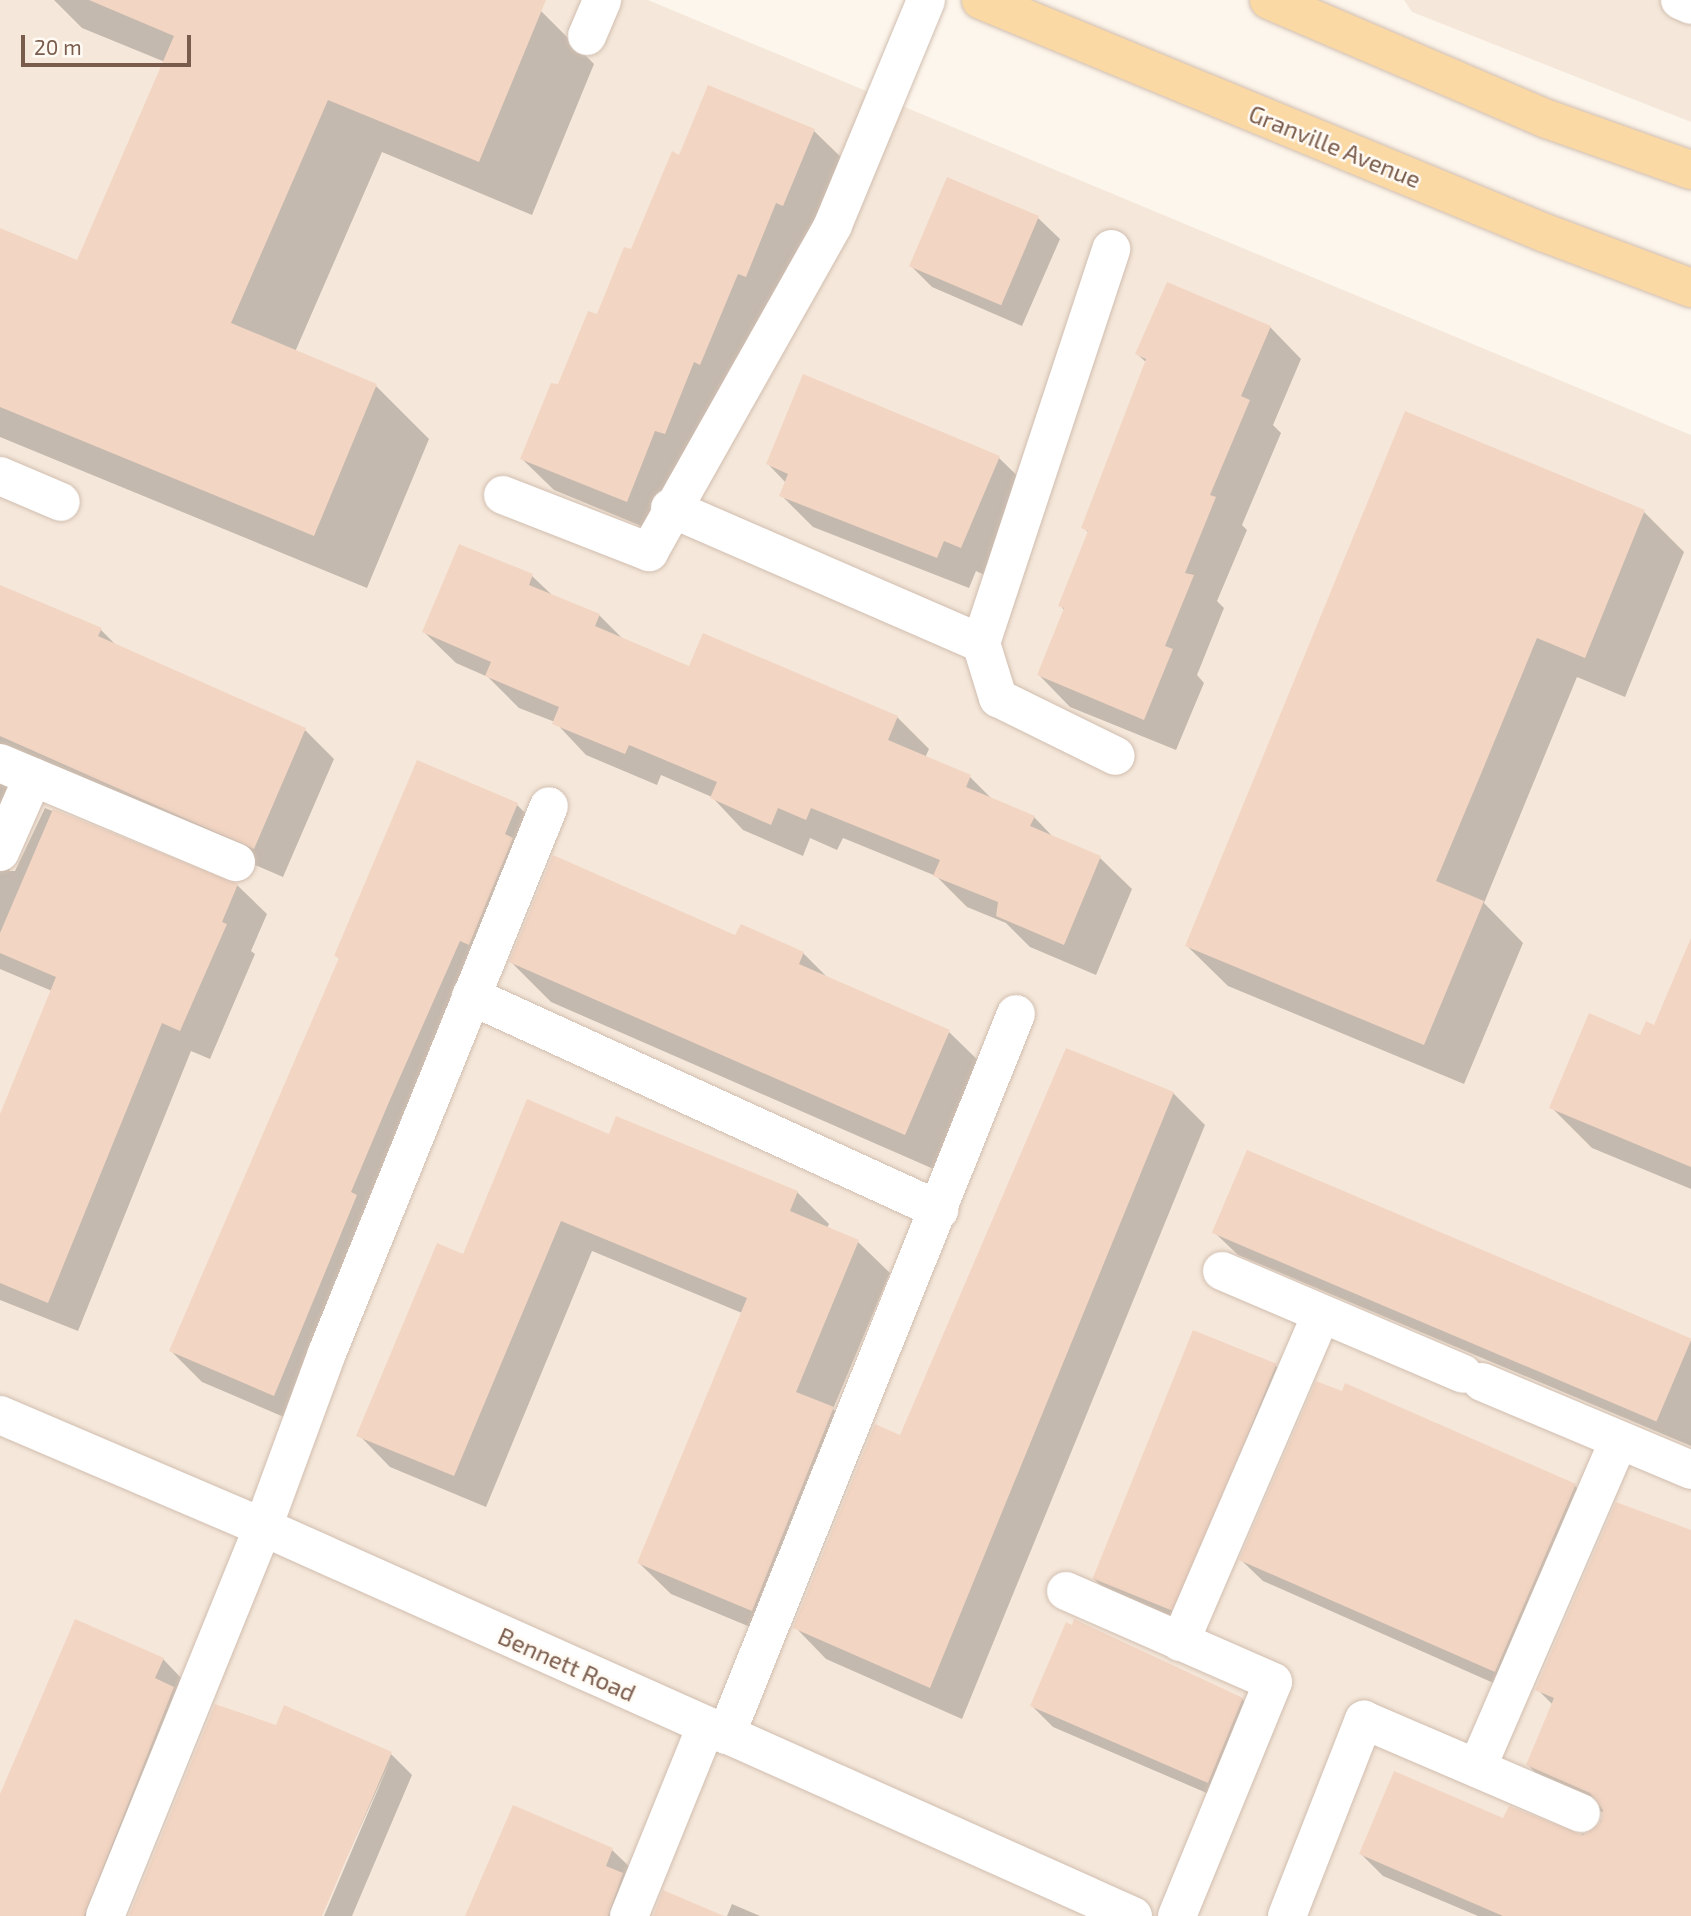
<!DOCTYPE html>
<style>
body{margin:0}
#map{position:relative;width:1691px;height:1916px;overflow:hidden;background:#fdf6ec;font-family:"Exo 2",sans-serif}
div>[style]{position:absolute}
.residential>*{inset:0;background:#f5e8da}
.shadow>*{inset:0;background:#0003}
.building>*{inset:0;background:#f3d5c3;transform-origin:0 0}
.roads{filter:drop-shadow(0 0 2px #d1beb0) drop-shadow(0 0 2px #d1beb0)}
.minor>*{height:38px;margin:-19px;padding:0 19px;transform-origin:19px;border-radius:19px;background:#fff}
.major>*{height:38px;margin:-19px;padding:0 19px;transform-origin:19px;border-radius:19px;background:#fbd9a5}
span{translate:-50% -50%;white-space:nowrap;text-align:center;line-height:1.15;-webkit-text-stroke:5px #fffaf3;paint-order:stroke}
.street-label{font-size:24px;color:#7a5c4d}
.scale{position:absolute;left:21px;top:35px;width:170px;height:32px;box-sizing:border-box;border:4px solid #7a5c4d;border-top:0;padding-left:9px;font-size:21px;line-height:24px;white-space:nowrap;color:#7a5c4d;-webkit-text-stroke:5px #fffaf3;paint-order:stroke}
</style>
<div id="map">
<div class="residential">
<i style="clip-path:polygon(0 0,648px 0,1691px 435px,1691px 1916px,0 1916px)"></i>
<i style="clip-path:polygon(1404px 0,1691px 0,1691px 122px,1412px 12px)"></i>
</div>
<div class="shadow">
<i style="clip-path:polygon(54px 0,515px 0,541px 11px,594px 64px,532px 215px,382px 152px,295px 352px,376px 386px,429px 439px,367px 588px,0 437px,0 230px,77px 262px,165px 62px,82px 28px)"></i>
<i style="clip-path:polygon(814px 131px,846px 162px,658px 533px,554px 490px,522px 459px,680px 157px)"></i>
<i style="clip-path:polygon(1038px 218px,1060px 239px,1022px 326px,932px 287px,911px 266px)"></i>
<i style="clip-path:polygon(1270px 327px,1301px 359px,1273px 425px,1281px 433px,1242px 525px,1247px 530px,1217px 601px,1224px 608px,1197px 675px,1204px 683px,1176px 750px,1070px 707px,1039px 675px,1065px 611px,1060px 605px,1089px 533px,1083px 527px,1147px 363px,1137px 354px)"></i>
<i style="clip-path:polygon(804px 376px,999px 458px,1031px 489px,993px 579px,976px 571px,969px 588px,813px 527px,781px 495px,786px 483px,768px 464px)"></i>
<i style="clip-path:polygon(1644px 512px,1684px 552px,1625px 697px,1577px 677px,1484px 903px,1523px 943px,1464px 1084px,1228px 986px,1187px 946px)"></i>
<i style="clip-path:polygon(532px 576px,553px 596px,599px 615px,624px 640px,690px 668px,897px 717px,929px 749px,925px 758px,970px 777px,994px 801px,1034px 817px,1055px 839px,1100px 858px,1132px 889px,1096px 975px,1030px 947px,1006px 923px,967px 907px,936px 876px,843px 838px,837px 850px,810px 838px,803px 856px,743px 830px,712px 797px,661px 775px,657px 785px,586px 755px,555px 722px,519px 708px,488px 677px,456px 663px,424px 632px)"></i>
<i style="clip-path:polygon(0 586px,101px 630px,118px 647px,305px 730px,334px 759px,283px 877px,39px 771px,32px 819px,9px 871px,15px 871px,45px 808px,237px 885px,267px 914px,251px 951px,255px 954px,210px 1059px,191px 1051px,78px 1331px,0 1300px,0 1119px,52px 991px,0 969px)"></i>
<i style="clip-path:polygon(418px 762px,517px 805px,549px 836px,305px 1426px,202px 1382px,171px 1351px,340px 960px,336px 955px)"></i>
<i style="clip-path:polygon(736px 937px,803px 953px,829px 979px,949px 1032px,990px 1072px,945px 1174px,551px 1002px,511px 962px)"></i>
<i style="clip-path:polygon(1691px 982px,1691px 1189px,1592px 1148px,1551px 1107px,1655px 1027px)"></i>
<i style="clip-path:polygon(1173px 1093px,1205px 1125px,962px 1719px,826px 1659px,795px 1627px,900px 1437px)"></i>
<i style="clip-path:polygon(610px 1136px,797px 1192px,829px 1224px,827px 1228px,858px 1242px,890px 1273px,833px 1409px,865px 1440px,784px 1641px,671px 1594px,639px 1563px,742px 1313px,592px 1251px,486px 1507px,390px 1467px,359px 1435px,464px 1256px)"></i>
<i style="clip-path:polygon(1215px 1233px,1691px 1339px,1691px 1446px,1238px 1255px)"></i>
<i style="clip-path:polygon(1275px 1365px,1296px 1387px,1191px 1633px,1115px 1599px,1093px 1578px)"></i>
<i style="clip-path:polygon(1575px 1486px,1597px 1507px,1516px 1693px,1263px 1581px,1241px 1560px)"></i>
<i style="clip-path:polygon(1691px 1533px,1691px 1916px,1478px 1916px,1383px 1876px,1361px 1854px,1504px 1821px,1573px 1835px,1596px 1832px,1604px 1813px,1550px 1788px,1528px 1765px,1553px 1705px,1537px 1689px)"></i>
<i style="clip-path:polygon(163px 1659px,184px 1681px,111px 1916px,0 1916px,0 1797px)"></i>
<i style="clip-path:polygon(1242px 1699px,1264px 1721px,1230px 1803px,1053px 1727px,1032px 1706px)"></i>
<i style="clip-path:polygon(391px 1754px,412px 1775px,352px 1916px,324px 1916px,390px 1761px,320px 1916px,131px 1916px)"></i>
<i style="clip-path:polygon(612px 1850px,634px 1871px,637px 1916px,467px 1916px)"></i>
<i style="clip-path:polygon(732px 1904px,760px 1916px,727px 1916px)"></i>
</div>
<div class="building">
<i style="clip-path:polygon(89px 0,546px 0,479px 162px,328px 100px,231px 323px,377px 384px,314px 536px,0 407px,0 228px,77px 260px,174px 36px)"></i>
<i style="clip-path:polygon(708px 85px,815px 129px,783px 206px,776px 203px,746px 277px,738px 274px,700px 365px,694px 362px,665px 434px,655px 431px,627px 502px,520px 459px,551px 383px,558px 384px,588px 311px,597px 314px,624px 247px,631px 249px,672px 151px,679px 155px)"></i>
<i style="left:947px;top:177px;width:100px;height:97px;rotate:23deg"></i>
<i style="clip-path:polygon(1167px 282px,1271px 326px,1241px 396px,1250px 400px,1210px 495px,1216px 497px,1185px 573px,1194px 575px,1165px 646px,1173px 649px,1144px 720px,1037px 675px,1064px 608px,1058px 606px,1088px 531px,1081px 528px,1146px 359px,1135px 354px)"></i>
<i style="clip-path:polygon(803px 374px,1000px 456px,961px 548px,944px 541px,937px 558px,779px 496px,788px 474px,766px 464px)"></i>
<i style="clip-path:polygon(1405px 411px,1645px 510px,1585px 658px,1537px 638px,1483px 769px,1436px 881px,1484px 901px,1424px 1045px,1185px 946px)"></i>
<i style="clip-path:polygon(459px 544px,533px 574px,529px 585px,600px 614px,595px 626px,689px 666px,703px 633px,898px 716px,888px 740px,971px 775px,966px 787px,1035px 816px,1030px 826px,1101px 856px,1064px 945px,996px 916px,998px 902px,933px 876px,940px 860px,811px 808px,806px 820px,778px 808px,771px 825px,710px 798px,717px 782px,629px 745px,625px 754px,552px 724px,559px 707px,485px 676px,491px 662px,422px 632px)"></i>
<i style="clip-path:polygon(0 585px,102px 628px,98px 636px,306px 728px,254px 849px,0 736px)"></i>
<i style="clip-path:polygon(417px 760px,518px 803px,505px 834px,513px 838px,469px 945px,460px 941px,389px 1102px,351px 1192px,357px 1195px,274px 1396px,169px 1351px,339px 958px,334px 956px)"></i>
<i style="clip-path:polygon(53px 809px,238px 884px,222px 922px,227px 924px,180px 1031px,162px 1023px,48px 1303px,0 1283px,0 1114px,56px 977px,0 953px,0 933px)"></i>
<i style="clip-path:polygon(553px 855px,735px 935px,741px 924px,804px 952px,799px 964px,950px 1030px,905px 1135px,509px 962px)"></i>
<i style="clip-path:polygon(1691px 938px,1691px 1167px,1549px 1108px,1589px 1013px,1640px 1035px,1646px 1021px,1654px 1025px)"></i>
<i style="clip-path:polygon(1066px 1048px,1174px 1092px,930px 1688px,793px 1628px,875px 1424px,900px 1435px)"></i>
<i style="clip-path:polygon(527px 1099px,609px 1134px,616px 1116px,798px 1191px,790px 1211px,859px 1240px,796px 1392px,834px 1407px,752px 1611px,637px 1563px,747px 1298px,561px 1221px,454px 1476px,356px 1436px,437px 1243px,463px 1254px)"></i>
<i style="left:1247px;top:1150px;width:483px;height:90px;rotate:23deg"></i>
<i style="left:1193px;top:1330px;width:90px;height:268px;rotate:22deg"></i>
<i style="clip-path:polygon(1316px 1381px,1342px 1391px,1345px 1383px,1576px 1484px,1495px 1672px,1239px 1560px)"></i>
<i style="clip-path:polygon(1616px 1502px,1691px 1530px,1691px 1916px,1503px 1916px,1359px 1854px,1394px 1771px,1503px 1818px,1509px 1806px,1583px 1835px,1601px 1822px,1603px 1810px,1590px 1793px,1526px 1765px,1554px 1698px,1535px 1690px)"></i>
<i style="clip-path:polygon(75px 1619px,164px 1658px,155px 1678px,174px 1687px,84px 1916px,0 1916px,0 1794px)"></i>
<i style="clip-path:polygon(1074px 1619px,1243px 1698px,1208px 1783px,1030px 1706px,1066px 1622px,1072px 1625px)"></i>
<i style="clip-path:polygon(215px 1704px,276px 1725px,284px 1705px,392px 1752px,322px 1916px,129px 1916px)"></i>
<i style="clip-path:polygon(513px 1805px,613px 1848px,606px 1866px,623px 1873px,608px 1916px,465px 1916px)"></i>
<i style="clip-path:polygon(663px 1890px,724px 1916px,653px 1916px)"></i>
</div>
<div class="roads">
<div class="minor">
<i style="left:1680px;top:0;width:12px;rotate:24deg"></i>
<i style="left:587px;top:36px;width:39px;rotate:-67deg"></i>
<i style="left:0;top:476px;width:66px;rotate:23.1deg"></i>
<i style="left:503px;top:495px;width:157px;rotate:21.3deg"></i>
<i style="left:649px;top:552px;width:375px;rotate:-60.6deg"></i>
<i style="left:833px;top:225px;width:243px;rotate:-67.5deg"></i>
<i style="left:670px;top:508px;width:339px;rotate:23.5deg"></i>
<i style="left:981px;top:643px;width:415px;rotate:-71.7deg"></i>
<i style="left:981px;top:643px;width:58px;rotate:72.8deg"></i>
<i style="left:998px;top:698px;width:131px;rotate:26.2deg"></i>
<i style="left:0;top:763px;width:256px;rotate:22.8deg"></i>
<i style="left:0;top:852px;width:82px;rotate:-66.3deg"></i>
<i style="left:471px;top:996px;width:515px;rotate:24.57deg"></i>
<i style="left:1222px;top:1271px;width:262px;rotate:23.1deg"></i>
<i style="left:1482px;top:1382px;width:227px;rotate:22.8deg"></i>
<i style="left:0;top:1415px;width:286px;rotate:23.1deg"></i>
<i style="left:263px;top:1527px;width:953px;rotate:24.09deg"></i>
<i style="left:1066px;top:1591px;width:226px;rotate:23.7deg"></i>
<i style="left:1273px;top:1682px;width:253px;rotate:112.3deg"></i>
<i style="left:1180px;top:1642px;width:357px;rotate:-66.7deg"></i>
<i style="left:726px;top:1735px;width:777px;rotate:-68.09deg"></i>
<i style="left:1477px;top:1768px;width:357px;rotate:-66.6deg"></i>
<i style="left:105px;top:1916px;width:420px;rotate:-67.9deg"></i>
<i style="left:263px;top:1527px;width:185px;rotate:-69.8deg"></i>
<i style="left:327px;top:1353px;width:590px;rotate:-67.91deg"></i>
<i style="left:629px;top:1916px;width:205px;rotate:-67.9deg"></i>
<i style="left:1287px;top:1916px;width:211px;rotate:-68.6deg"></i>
<i style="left:1364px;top:1720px;width:236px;rotate:23.2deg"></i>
</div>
<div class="major">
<i style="left:981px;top:0;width:610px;rotate:22.45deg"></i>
<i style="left:1545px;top:233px;width:156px;rotate:20.6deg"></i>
<i style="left:1269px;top:0;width:302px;rotate:23.2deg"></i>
<i style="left:1547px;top:119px;width:153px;rotate:19.5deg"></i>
</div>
</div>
<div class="street-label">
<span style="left:1335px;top:146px;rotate:22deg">Granville Avenue</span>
<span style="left:567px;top:1664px;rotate:24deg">Bennett Road</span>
</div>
<div class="scale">20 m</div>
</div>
